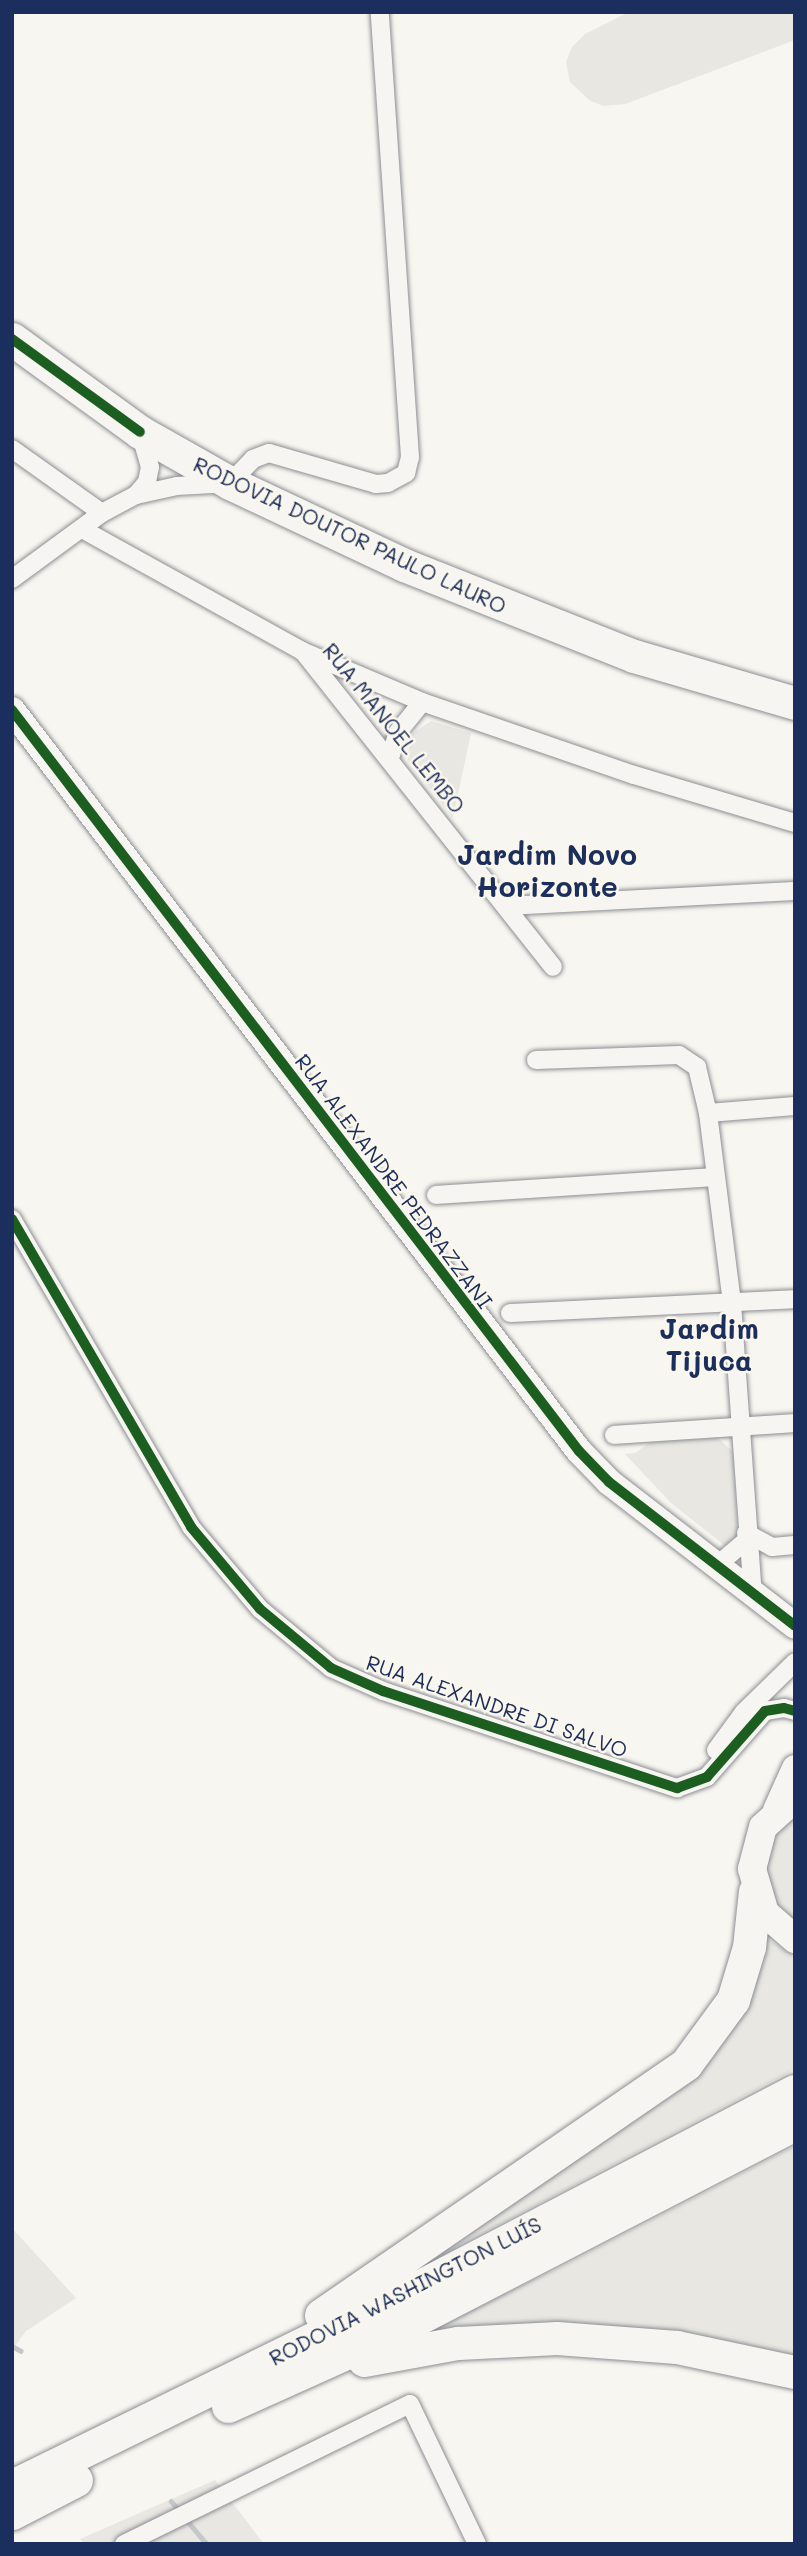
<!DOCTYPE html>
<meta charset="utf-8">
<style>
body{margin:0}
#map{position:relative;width:807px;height:2556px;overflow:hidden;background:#f8f6f0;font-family:Mali,sans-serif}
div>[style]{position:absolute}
.green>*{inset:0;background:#e8e7e2}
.stream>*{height:4.5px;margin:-2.25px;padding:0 2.25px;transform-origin:2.25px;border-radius:2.25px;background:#c5c7cb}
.roads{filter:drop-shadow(0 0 2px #8b8e94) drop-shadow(0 0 2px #8b8e94)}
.street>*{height:18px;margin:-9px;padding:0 9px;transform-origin:9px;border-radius:9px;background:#f6f5f1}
.secondary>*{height:26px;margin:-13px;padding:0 13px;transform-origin:13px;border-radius:13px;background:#f6f5f1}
.primary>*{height:28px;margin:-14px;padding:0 14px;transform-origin:14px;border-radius:14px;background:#f6f5f1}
.highway>*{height:33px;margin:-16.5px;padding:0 16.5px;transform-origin:16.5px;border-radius:16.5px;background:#f6f5f1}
.cycleway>*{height:10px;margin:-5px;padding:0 5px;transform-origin:5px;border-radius:5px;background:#1b5e20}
span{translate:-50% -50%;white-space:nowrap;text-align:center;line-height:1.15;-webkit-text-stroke:5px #fbf7ec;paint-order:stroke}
.street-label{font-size:21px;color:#1b2f5e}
.district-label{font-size:28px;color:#1b2f5e;font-weight:700}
.frame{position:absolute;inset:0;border:14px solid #1b2f5e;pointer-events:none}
</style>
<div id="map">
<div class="green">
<i style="clip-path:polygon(629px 12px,795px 12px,795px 40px,625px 104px,603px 106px,589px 100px,570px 82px,566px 62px,572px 47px,585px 34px)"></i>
<i style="clip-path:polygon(431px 721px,471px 733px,453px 818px,408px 760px,410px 735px)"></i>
<i style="clip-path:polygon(717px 1437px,733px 1452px,738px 1539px,732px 1545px,724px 1545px,671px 1503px,625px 1454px,635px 1453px,652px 1441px)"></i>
<i style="clip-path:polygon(795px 1812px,795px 1930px,765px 1891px,767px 1843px)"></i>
<i style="clip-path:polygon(762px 1935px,795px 1957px,795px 2069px,437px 2257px,712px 2059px,748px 2000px)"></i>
<i style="clip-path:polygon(795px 2146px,795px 2365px,418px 2335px,555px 2270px)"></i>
<i style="clip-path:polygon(12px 2228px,76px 2298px,26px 2331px,12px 2350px)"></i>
<i style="clip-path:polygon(215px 2480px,264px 2544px,85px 2544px,80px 2539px)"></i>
</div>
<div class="stream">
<i style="left:12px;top:2346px;width:10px;rotate:29deg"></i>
<i style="left:171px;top:2501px;width:13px;rotate:48deg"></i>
<i style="left:185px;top:2518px;width:34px;rotate:50deg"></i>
</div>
<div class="roads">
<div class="street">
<i style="left:12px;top:449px;width:110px;rotate:35.4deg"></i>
<i style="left:136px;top:495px;width:17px;rotate:-50deg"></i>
<i style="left:147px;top:482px;width:15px;rotate:-79deg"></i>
<i style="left:150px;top:467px;width:32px;rotate:-106deg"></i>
<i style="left:82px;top:529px;width:252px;rotate:29deg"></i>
<i style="left:302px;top:651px;width:130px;rotate:23deg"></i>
<i style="left:422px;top:702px;width:224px;rotate:19deg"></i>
<i style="left:634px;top:775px;width:168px;rotate:16.6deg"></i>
<i style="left:12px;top:579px;width:112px;rotate:-36.3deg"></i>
<i style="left:102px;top:513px;width:38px;rotate:-28deg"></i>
<i style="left:136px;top:495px;width:42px;rotate:-12.4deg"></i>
<i style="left:177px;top:486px;width:53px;rotate:-3.2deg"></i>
<i style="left:230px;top:483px;width:33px;rotate:-46deg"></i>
<i style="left:253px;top:459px;width:17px;rotate:-21deg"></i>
<i style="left:269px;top:453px;width:111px;rotate:16.2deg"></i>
<i style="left:376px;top:484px;width:12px;rotate:-5deg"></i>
<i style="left:388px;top:483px;width:21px;rotate:-29deg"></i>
<i style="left:406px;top:473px;width:16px;rotate:-76deg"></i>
<i style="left:410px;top:457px;width:446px;rotate:-93.9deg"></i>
<i style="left:305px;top:654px;width:399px;rotate:51.6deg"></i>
<i style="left:390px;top:758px;width:27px;rotate:-73deg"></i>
<i style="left:398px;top:732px;width:38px;rotate:-51deg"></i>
<i style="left:506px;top:906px;width:289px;rotate:-3deg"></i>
<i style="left:536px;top:1060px;width:143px;rotate:-2deg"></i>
<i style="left:679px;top:1055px;width:22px;rotate:34deg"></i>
<i style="left:697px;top:1067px;width:47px;rotate:76.6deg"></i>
<i style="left:708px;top:1113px;width:193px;rotate:82.8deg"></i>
<i style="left:732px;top:1304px;width:292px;rotate:85.9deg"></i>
<i style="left:708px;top:1113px;width:87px;rotate:-4.6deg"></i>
<i style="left:436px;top:1195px;width:279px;rotate:-3.7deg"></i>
<i style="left:12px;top:1219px;width:356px;rotate:59.8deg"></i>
<i style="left:191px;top:1527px;width:107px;rotate:49.9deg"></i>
<i style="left:260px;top:1609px;width:92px;rotate:39.7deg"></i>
<i style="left:331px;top:1668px;width:57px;rotate:23.9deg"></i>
<i style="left:383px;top:1691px;width:310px;rotate:18.3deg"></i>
<i style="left:677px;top:1788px;width:32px;rotate:-20deg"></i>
<i style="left:707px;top:1777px;width:88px;rotate:-48.7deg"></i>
<i style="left:765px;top:1711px;width:19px;rotate:-9deg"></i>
<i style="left:784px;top:1708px;width:11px;rotate:15deg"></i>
<i style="left:510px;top:1313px;width:285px;rotate:-2.8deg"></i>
<i style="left:614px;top:1435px;width:181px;rotate:-3.8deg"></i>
<i style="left:746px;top:1533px;width:30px;rotate:28deg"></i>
<i style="left:772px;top:1547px;width:23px;rotate:-5deg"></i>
<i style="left:715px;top:1567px;width:43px;rotate:-40.3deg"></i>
<i style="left:716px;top:1750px;width:47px;rotate:-53.6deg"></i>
<i style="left:744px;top:1712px;width:71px;rotate:-44.4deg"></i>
<i style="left:124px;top:2544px;width:318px;rotate:-26.1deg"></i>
<i style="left:410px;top:2404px;width:155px;rotate:64.4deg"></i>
</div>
<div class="secondary">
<i style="left:12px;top:710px;width:933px;rotate:52.58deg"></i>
<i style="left:579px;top:1451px;width:43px;rotate:45.9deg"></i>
<i style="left:609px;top:1482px;width:235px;rotate:37.7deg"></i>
<i style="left:776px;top:1810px;width:46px;rotate:-65.7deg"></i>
</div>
<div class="primary">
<i style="left:795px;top:1798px;width:43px;rotate:137.8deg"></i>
<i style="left:763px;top:1827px;width:43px;rotate:104.7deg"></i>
<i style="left:752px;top:1869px;width:46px;rotate:73.5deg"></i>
<i style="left:765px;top:1913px;width:40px;rotate:41deg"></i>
</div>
<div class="highway">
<i style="left:12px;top:339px;width:158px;rotate:36deg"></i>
<i style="left:140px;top:432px;width:103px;rotate:29.5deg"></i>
<i style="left:230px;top:483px;width:192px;rotate:25.2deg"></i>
<i style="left:404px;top:565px;width:247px;rotate:21.6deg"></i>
<i style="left:634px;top:656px;width:168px;rotate:16.3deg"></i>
<i style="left:321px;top:2315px;width:443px;rotate:-34.5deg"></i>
<i style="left:686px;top:2064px;width:79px;rotate:-53.7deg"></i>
<i style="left:733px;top:2000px;width:55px;rotate:-73.2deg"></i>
<i style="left:749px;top:1947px;width:56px;rotate:-83.9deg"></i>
<i style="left:364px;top:2360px;width:96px;rotate:-10.3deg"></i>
<i style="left:458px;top:2343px;width:99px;rotate:-2.9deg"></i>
<i style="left:557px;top:2338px;width:120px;rotate:4.3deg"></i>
<i style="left:677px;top:2347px;width:121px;rotate:12deg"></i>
<i style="left:228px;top:2406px;width:173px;rotate:-24.2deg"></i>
<i style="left:386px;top:2335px;width:460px;rotate:-27.3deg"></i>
<i style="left:12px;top:2486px;width:457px;rotate:-26.1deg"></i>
<i style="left:422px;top:2285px;width:420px;rotate:-27.5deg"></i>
<i style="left:12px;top:2513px;width:72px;rotate:-27.3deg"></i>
</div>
</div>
<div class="cycleway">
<i style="left:12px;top:339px;width:158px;rotate:36deg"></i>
<i style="left:12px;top:710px;width:933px;rotate:52.58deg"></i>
<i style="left:579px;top:1451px;width:43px;rotate:45.9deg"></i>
<i style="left:609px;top:1482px;width:235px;rotate:37.7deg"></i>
<i style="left:12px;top:1219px;width:356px;rotate:59.8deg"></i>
<i style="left:191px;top:1527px;width:107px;rotate:49.9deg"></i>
<i style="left:260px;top:1609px;width:92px;rotate:39.7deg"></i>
<i style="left:331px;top:1668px;width:57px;rotate:23.9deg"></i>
<i style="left:383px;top:1691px;width:310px;rotate:18.3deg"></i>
<i style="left:677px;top:1788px;width:32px;rotate:-20deg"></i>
<i style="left:707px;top:1777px;width:88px;rotate:-48.7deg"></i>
<i style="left:765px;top:1711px;width:19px;rotate:-9deg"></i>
<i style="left:784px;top:1708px;width:11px;rotate:15deg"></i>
</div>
<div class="street-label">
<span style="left:350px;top:535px;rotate:25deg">RODOVIA DOUTOR PAULO LAURO</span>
<span style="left:394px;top:728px;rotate:51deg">RUA MANOEL LEMBO</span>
<span style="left:394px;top:1181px;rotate:53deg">RUA ALEXANDRE PEDRAZZANI</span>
<span style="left:497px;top:1706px;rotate:19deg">RUA ALEXANDRE DI SALVO</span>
<span style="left:405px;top:2291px;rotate:-27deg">RODOVIA WASHINGTON LUÍS</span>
</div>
<div class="district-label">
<span style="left:547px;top:870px">Jardim Novo<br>Horizonte</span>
<span style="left:709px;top:1344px">Jardim<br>Tijuca</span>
</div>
<div class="frame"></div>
</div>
